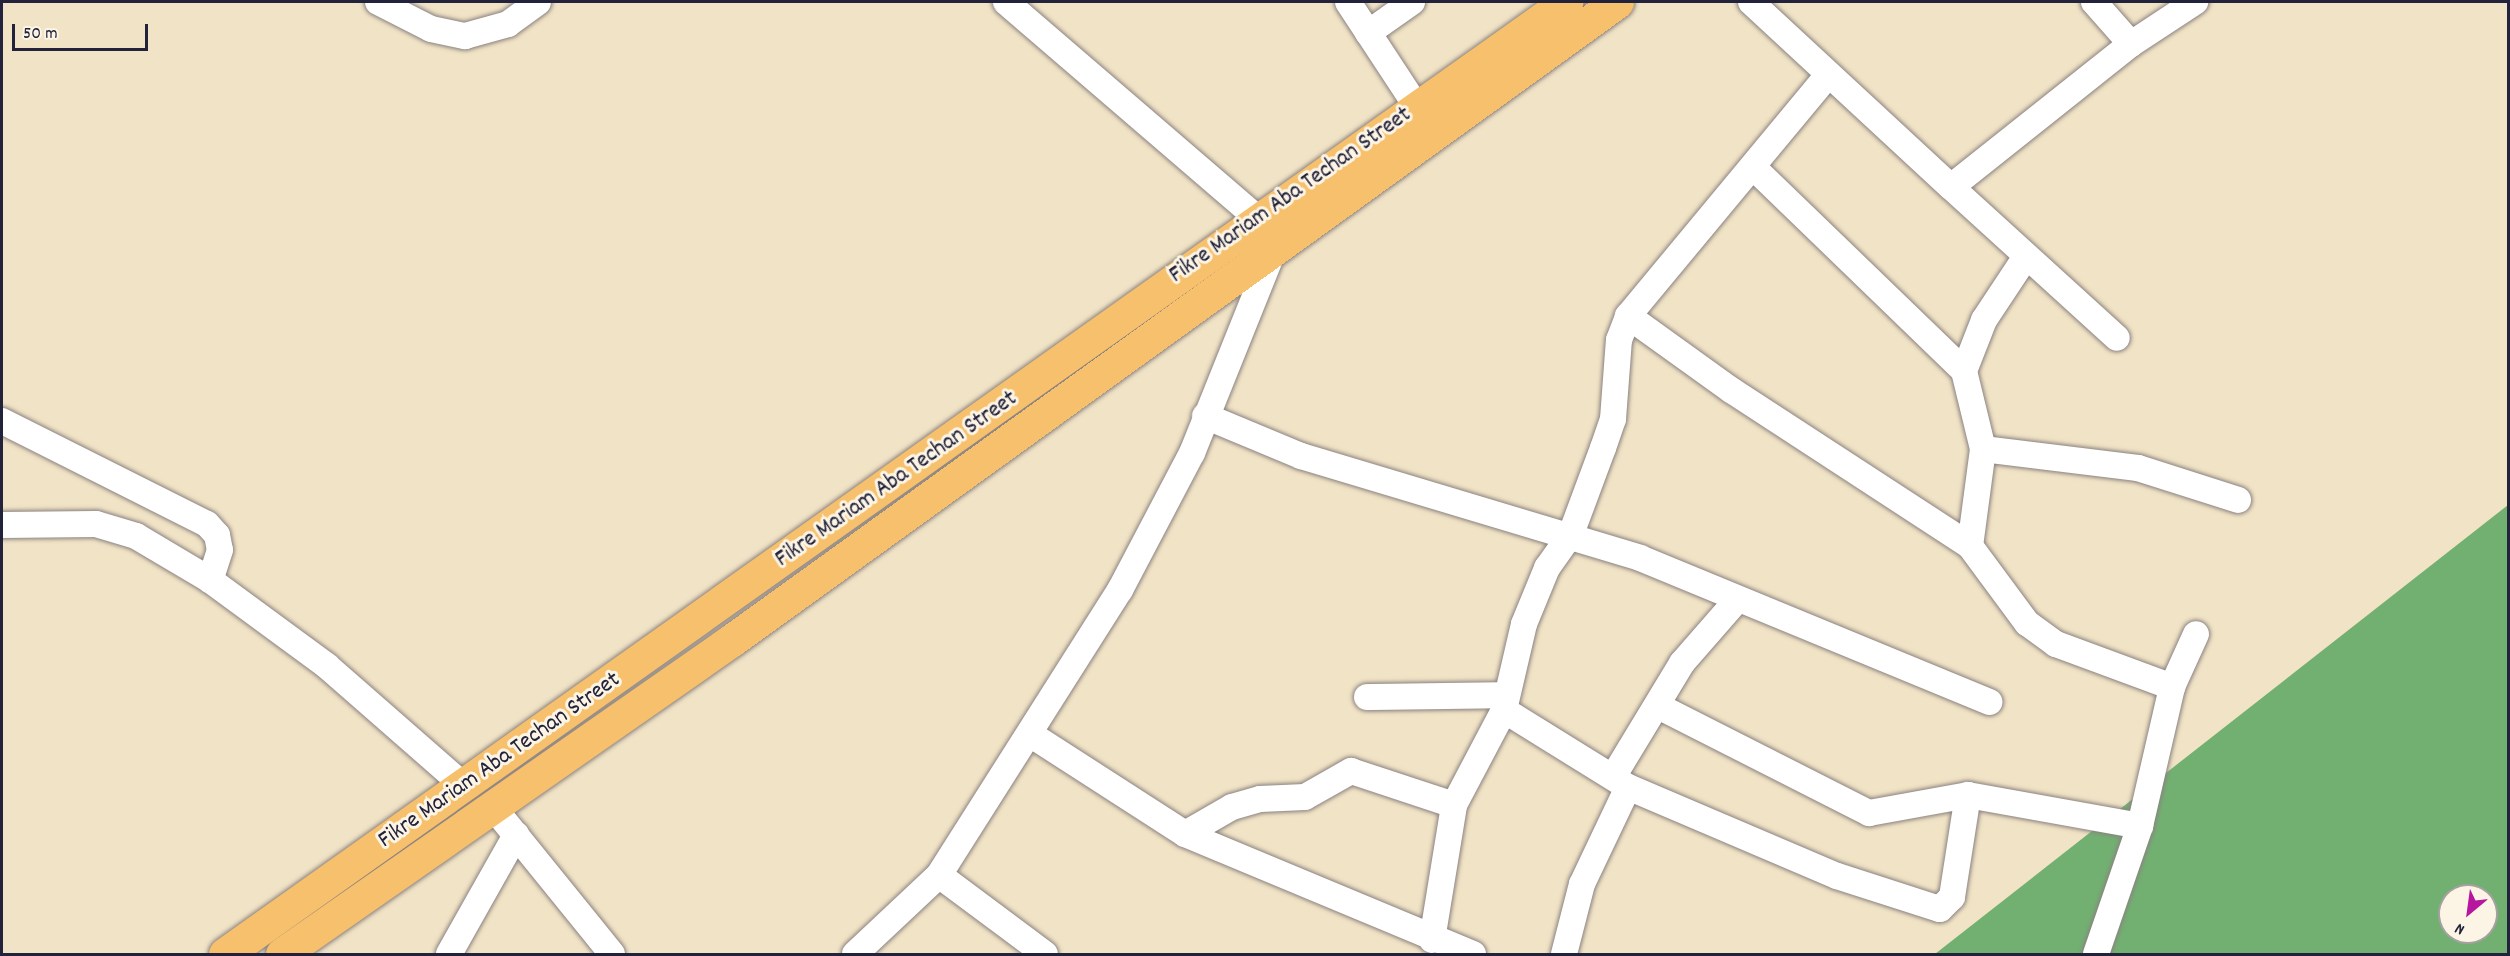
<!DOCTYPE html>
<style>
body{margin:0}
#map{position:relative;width:2510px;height:956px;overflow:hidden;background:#f1e3c5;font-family:Dekko,sans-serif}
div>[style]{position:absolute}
.forest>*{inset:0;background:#72b071}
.roads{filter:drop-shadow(0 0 2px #8a8280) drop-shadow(0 0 2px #8a8280)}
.minor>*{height:26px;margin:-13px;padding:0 13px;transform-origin:13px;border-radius:13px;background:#fff}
.major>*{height:33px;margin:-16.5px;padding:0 16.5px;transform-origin:16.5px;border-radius:16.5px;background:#f7c06c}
span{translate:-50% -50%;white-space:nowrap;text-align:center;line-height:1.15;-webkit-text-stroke:6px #fcf5e5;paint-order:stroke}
.street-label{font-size:24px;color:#22223b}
.frame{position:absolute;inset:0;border:3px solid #22223b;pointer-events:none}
.north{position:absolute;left:2438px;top:884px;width:60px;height:60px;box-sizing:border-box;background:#fcf5e5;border:2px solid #a5a1a1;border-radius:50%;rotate:209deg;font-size:16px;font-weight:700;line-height:24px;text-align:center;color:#22223b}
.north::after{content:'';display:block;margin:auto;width:21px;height:27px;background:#b5179e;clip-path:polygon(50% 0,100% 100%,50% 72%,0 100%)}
.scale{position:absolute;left:12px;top:24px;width:136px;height:27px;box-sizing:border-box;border:3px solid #22223b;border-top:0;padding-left:8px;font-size:18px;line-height:21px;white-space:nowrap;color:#22223b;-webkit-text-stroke:4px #fcf5e5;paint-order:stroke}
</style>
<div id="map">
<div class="forest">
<i style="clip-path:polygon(evenodd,2508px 505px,2508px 954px,1935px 954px,2508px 505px,2450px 896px,2486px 896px,2486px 932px,2450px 932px,2450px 896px)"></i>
</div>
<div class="roads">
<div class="minor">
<i style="left:378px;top:2px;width:59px;rotate:27deg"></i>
<i style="left:431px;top:29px;width:35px;rotate:12deg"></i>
<i style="left:465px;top:36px;width:45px;rotate:-15.6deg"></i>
<i style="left:508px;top:24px;width:37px;rotate:-36deg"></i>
<i style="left:1006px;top:2px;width:331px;rotate:40.7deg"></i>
<i style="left:1348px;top:2px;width:126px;rotate:56.7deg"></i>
<i style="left:1751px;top:2px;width:272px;rotate:42.8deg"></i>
<i style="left:1951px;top:187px;width:230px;rotate:-38.5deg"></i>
<i style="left:2131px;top:44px;width:77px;rotate:-33.3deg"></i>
<i style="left:2094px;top:2px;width:56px;rotate:48.6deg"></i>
<i style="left:1368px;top:33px;width:54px;rotate:-35.2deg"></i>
<i style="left:1753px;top:167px;width:293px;rotate:44deg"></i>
<i style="left:1951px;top:187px;width:224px;rotate:42.3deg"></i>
<i style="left:2025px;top:258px;width:74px;rotate:123.5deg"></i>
<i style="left:1984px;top:320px;width:55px;rotate:111.4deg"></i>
<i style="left:1964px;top:371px;width:80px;rotate:76.3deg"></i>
<i style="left:1983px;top:449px;width:98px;rotate:97.6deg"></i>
<i style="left:1970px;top:546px;width:96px;rotate:53.5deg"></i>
<i style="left:2027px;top:623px;width:36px;rotate:36deg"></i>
<i style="left:2056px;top:644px;width:124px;rotate:20.3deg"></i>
<i style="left:1628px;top:316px;width:127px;rotate:35.7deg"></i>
<i style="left:1731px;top:390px;width:285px;rotate:33.1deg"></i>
<i style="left:1205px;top:416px;width:104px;rotate:22.6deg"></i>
<i style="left:1301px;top:456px;width:354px;rotate:16.7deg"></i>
<i style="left:1640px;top:558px;width:378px;rotate:22.4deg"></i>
<i style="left:2px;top:421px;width:229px;rotate:26.7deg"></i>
<i style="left:207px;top:524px;width:15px;rotate:48deg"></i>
<i style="left:217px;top:535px;width:15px;rotate:79deg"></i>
<i style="left:220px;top:550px;width:32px;rotate:108deg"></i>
<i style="left:1983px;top:449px;width:156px;rotate:7deg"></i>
<i style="left:2138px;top:468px;width:105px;rotate:17.7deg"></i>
<i style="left:2px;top:525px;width:94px;rotate:-0.6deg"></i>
<i style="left:96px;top:524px;width:42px;rotate:16.7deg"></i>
<i style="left:136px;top:536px;width:86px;rotate:30.7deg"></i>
<i style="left:210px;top:580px;width:145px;rotate:36.3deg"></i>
<i style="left:327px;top:666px;width:184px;rotate:41.2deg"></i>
<i style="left:1367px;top:697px;width:138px;rotate:-0.8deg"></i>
<i style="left:1658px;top:706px;width:237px;rotate:26.9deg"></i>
<i style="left:1869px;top:813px;width:101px;rotate:-10.3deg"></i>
<i style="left:1968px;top:795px;width:175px;rotate:10.2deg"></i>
<i style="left:1030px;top:734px;width:184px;rotate:32.8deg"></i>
<i style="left:1185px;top:834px;width:312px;rotate:22.6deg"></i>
<i style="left:1613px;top:777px;width:133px;rotate:-58.8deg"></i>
<i style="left:1682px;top:663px;width:84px;rotate:-48.9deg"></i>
<i style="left:1628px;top:787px;width:227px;rotate:23.1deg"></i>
<i style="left:1837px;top:876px;width:108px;rotate:17.8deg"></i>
<i style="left:1940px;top:909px;width:17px;rotate:-45deg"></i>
<i style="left:1952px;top:897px;width:103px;rotate:-81.1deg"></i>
<i style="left:493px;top:807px;width:189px;rotate:51deg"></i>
<i style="left:1185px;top:834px;width:54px;rotate:-29.9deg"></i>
<i style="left:1232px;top:807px;width:29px;rotate:-16deg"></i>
<i style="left:1260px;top:799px;width:45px;rotate:-2.5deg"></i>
<i style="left:1305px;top:797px;width:53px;rotate:-29.5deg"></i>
<i style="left:1351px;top:771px;width:108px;rotate:18.3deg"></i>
<i style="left:939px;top:875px;width:132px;rotate:36.7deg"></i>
<i style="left:1432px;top:940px;width:137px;rotate:-80.7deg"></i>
<i style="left:1454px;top:805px;width:107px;rotate:-62.2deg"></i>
<i style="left:449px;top:954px;width:137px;rotate:-60.6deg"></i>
<i style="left:855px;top:954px;width:115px;rotate:-43.2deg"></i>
<i style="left:939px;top:875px;width:338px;rotate:-57.6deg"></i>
<i style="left:1120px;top:590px;width:155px;rotate:-62.3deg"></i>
<i style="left:1192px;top:453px;width:222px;rotate:-68.1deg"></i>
<i style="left:1564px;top:954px;width:72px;rotate:-75.6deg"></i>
<i style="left:1582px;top:884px;width:107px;rotate:-64.6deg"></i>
<i style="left:1628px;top:787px;width:146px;rotate:-148.2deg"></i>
<i style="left:1504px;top:710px;width:88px;rotate:-76.9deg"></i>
<i style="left:1524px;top:624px;width:61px;rotate:-67.7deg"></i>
<i style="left:1547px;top:568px;width:42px;rotate:-54.8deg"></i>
<i style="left:1571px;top:534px;width:92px;rotate:-69.6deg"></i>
<i style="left:1603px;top:448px;width:31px;rotate:-71deg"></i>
<i style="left:1613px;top:419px;width:79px;rotate:-85.7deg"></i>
<i style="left:1619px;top:340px;width:26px;rotate:-69deg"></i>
<i style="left:1628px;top:316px;width:313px;rotate:-50.3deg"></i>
<i style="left:2096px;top:954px;width:135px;rotate:-71deg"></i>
<i style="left:2140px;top:826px;width:143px;rotate:-77deg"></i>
<i style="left:2172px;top:687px;width:58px;rotate:-65.6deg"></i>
</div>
<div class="major">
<i style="left:225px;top:954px;width:1645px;rotate:-35.37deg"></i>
<i style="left:282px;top:954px;width:549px;rotate:-34.91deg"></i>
<i style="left:732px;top:640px;width:1091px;rotate:-35.79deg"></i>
</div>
</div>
<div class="street-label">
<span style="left:1291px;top:196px;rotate:-35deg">Fikre Mariam Aba Techan Street</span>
<span style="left:897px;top:480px;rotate:-35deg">Fikre Mariam Aba Techan Street</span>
<span style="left:500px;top:761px;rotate:-35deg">Fikre Mariam Aba Techan Street</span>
</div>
<div class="frame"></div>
<div class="north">N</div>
<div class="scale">50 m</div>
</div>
